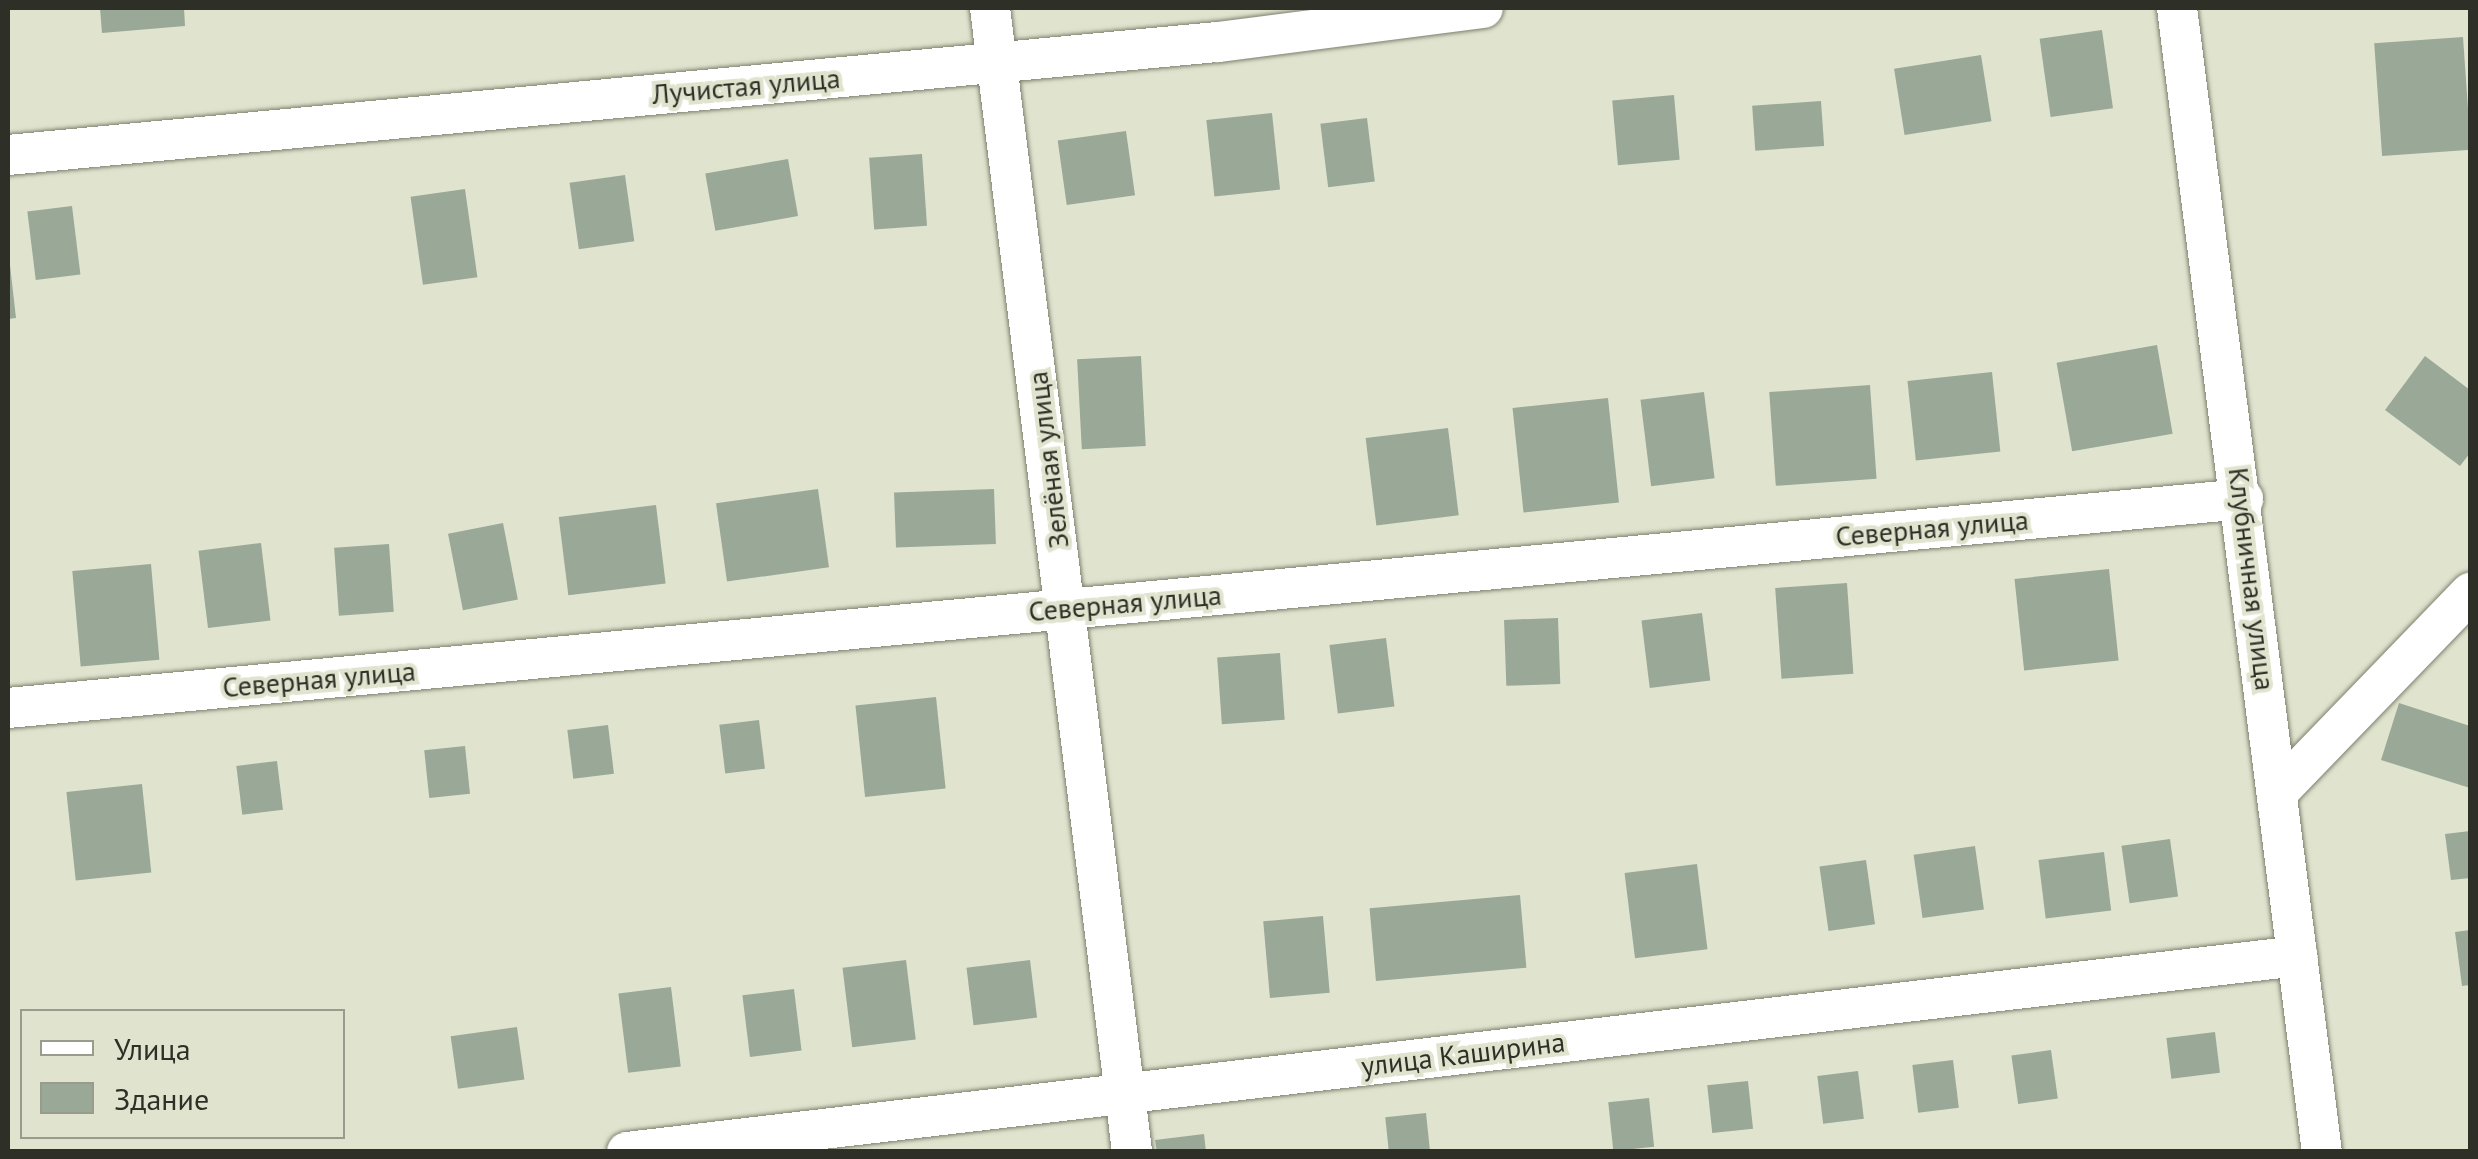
<!DOCTYPE html>
<meta charset="utf-8">
<style>
body{margin:0}
#map{position:relative;width:2478px;height:1159px;overflow:hidden;background:#e0e4cf;font-family:"PT Sans",sans-serif}
div>[style]{position:absolute}
.building>*{inset:0;background:#9aa898;transform-origin:0 0}
.roads{filter:drop-shadow(0 0 2px #7d806e) drop-shadow(0 0 2px #7d806e)}
.minor>*{height:40px;margin:-20px;padding:0 20px;transform-origin:20px;border-radius:20px;background:#fff}
span{translate:-50% -50%;white-space:nowrap;text-align:center;line-height:1.15;-webkit-text-stroke:8px #e0e4cf;paint-order:stroke}
.street-label{font-size:28px;color:#2e2f27}
.frame{position:absolute;inset:0;border:10px solid #2e2f27;pointer-events:none}
.legend{position:absolute;left:20px;top:1009px;width:325px;height:130px;box-sizing:border-box;background:#e0e4cf;border:2px solid #999c8c;margin:0;padding:12px 18px;list-style:none;font-size:30px;color:#2e2f27}
.legend li{display:flex;align-items:center;gap:20px;height:50px}
.legend b{width:50px;border:2px solid #999c8c}
</style>
<div id="map">
<div class="building">
<i style="clip-path:polygon(100px 8px,184px 8px,185px 26px,102px 33px)"></i>
<i style="left:2102px;top:30px;width:79px;height:63px;rotate:82deg"></i>
<i style="left:2463px;top:37px;width:113px;height:89px;rotate:86deg"></i>
<i style="left:1981px;top:55px;width:67px;height:88px;rotate:81deg"></i>
<i style="left:1674px;top:95px;width:65px;height:62px;rotate:85deg"></i>
<i style="left:1821px;top:101px;width:45px;height:69px;rotate:86deg"></i>
<i style="left:1272px;top:113px;width:77px;height:66px;rotate:84deg"></i>
<i style="left:1367px;top:118px;width:64px;height:47px;rotate:83deg"></i>
<i style="left:1126px;top:131px;width:65px;height:69px;rotate:82deg"></i>
<i style="left:922px;top:154px;width:72px;height:53px;rotate:86deg"></i>
<i style="left:788px;top:159px;width:58px;height:84px;rotate:80deg"></i>
<i style="left:625px;top:175px;width:67px;height:56px;rotate:82deg"></i>
<i style="left:465px;top:189px;width:89px;height:55px;rotate:82deg"></i>
<i style="left:72px;top:206px;width:69px;height:45px;rotate:83deg"></i>
<i style="clip-path:polygon(10px 265px,16px 318px,8px 319px,8px 266px)"></i>
<i style="left:2157px;top:345px;width:90px;height:102px;rotate:80deg"></i>
<i style="left:1141px;top:356px;width:90px;height:64px;rotate:87deg"></i>
<i style="clip-path:polygon(2425px 356px,2470px 390px,2470px 453px,2460px 466px,2385px 410px)"></i>
<i style="left:1992px;top:372px;width:80px;height:85px;rotate:84deg"></i>
<i style="left:1870px;top:385px;width:94px;height:101px;rotate:86deg"></i>
<i style="left:1704px;top:392px;width:87px;height:64px;rotate:83deg"></i>
<i style="left:1608px;top:398px;width:105px;height:96px;rotate:84deg"></i>
<i style="left:1448px;top:428px;width:88px;height:83px;rotate:83deg"></i>
<i style="left:818px;top:489px;width:79px;height:103px;rotate:82deg"></i>
<i style="left:994px;top:489px;width:55px;height:100px;rotate:88deg"></i>
<i style="left:656px;top:505px;width:79px;height:98px;rotate:83deg"></i>
<i style="left:503px;top:523px;width:78px;height:56px;rotate:79deg"></i>
<i style="left:261px;top:543px;width:78px;height:63px;rotate:83deg"></i>
<i style="left:389px;top:544px;width:68px;height:55px;rotate:86deg"></i>
<i style="left:151px;top:564px;width:96px;height:79px;rotate:85deg"></i>
<i style="left:2109px;top:569px;width:92px;height:95px;rotate:84deg"></i>
<i style="left:1847px;top:583px;width:91px;height:72px;rotate:86deg"></i>
<i style="left:1702px;top:613px;width:68px;height:61px;rotate:83deg"></i>
<i style="left:1558px;top:618px;width:66px;height:54px;rotate:88deg"></i>
<i style="left:1386px;top:638px;width:69px;height:57px;rotate:83deg"></i>
<i style="left:1280px;top:653px;width:67px;height:63px;rotate:86deg"></i>
<i style="left:936px;top:697px;width:92px;height:81px;rotate:84deg"></i>
<i style="clip-path:polygon(2399px 703px,2470px 726px,2470px 788px,2381px 760px)"></i>
<i style="left:759px;top:720px;width:49px;height:40px;rotate:83deg"></i>
<i style="left:608px;top:725px;width:49px;height:41px;rotate:83deg"></i>
<i style="left:465px;top:746px;width:48px;height:41px;rotate:84deg"></i>
<i style="left:277px;top:761px;width:49px;height:41px;rotate:83deg"></i>
<i style="left:142px;top:784px;width:89px;height:76px;rotate:84deg"></i>
<i style="clip-path:polygon(2470px 831px,2470px 878px,2451px 880px,2445px 834px)"></i>
<i style="left:2170px;top:839px;width:58px;height:49px;rotate:82deg"></i>
<i style="left:1975px;top:846px;width:64px;height:62px;rotate:82deg"></i>
<i style="left:2104px;top:852px;width:59px;height:66px;rotate:83deg"></i>
<i style="left:1866px;top:860px;width:65px;height:47px;rotate:82deg"></i>
<i style="left:1697px;top:864px;width:86px;height:73px;rotate:83deg"></i>
<i style="left:1520px;top:895px;width:73px;height:151px;rotate:85deg"></i>
<i style="left:1323px;top:916px;width:77px;height:60px;rotate:85deg"></i>
<i style="clip-path:polygon(2470px 930px,2470px 985px,2462px 986px,2455px 932px)"></i>
<i style="left:906px;top:960px;width:80px;height:64px;rotate:83deg"></i>
<i style="left:1030px;top:960px;width:58px;height:64px;rotate:83deg"></i>
<i style="left:671px;top:987px;width:80px;height:53px;rotate:83deg"></i>
<i style="left:794px;top:989px;width:62px;height:52px;rotate:83deg"></i>
<i style="left:517px;top:1027px;width:53px;height:67px;rotate:82deg"></i>
<i style="left:2215px;top:1032px;width:41px;height:49px;rotate:83deg"></i>
<i style="left:2051px;top:1050px;width:49px;height:40px;rotate:82deg"></i>
<i style="left:1953px;top:1060px;width:48px;height:41px;rotate:83deg"></i>
<i style="left:1858px;top:1071px;width:48px;height:41px;rotate:83deg"></i>
<i style="left:1748px;top:1081px;width:48px;height:41px;rotate:84deg"></i>
<i style="left:1649px;top:1098px;width:49px;height:41px;rotate:84deg"></i>
<i style="left:1426px;top:1113px;width:39px;height:41px;rotate:84deg"></i>
<i style="clip-path:polygon(1204px 1134px,1206px 1152px,1157px 1152px,1155px 1140px)"></i>
</div>
<div class="roads">
<div class="minor">
<i style="left:990px;top:8px;width:1153px;rotate:82.92deg"></i>
<i style="left:2177px;top:8px;width:1153px;rotate:82.78deg"></i>
<i style="left:8px;top:155px;width:1215px;rotate:-5.34deg"></i>
<i style="left:1218px;top:42px;width:267px;rotate:-7.3deg"></i>
<i style="left:8px;top:708px;width:2245px;rotate:-5.34deg"></i>
<i style="left:2278px;top:792px;width:277px;rotate:-46deg"></i>
<i style="left:627px;top:1152px;width:1682px;rotate:-6.69deg"></i>
</div>
</div>
<div class="street-label">
<span style="left:746px;top:86px;rotate:-5deg">Лучистая улица</span>
<span style="left:1048px;top:460px;rotate:-97deg">Зелёная улица</span>
<span style="left:1932px;top:528px;rotate:-5deg">Северная улица</span>
<span style="left:2252px;top:579px;rotate:83deg">Клубничная улица</span>
<span style="left:1125px;top:603px;rotate:-5deg">Северная улица</span>
<span style="left:319px;top:679px;rotate:-5deg">Северная улица</span>
<span style="left:1463px;top:1054px;rotate:-7deg">улица Каширина</span>
</div>
<div class="frame"></div>
<ul class="legend">
<li><b style="height:12px;background:#fff"></b>Улица</li>
<li><b style="height:28px;background:#9aa898"></b>Здание</li>
</ul>
</div>
